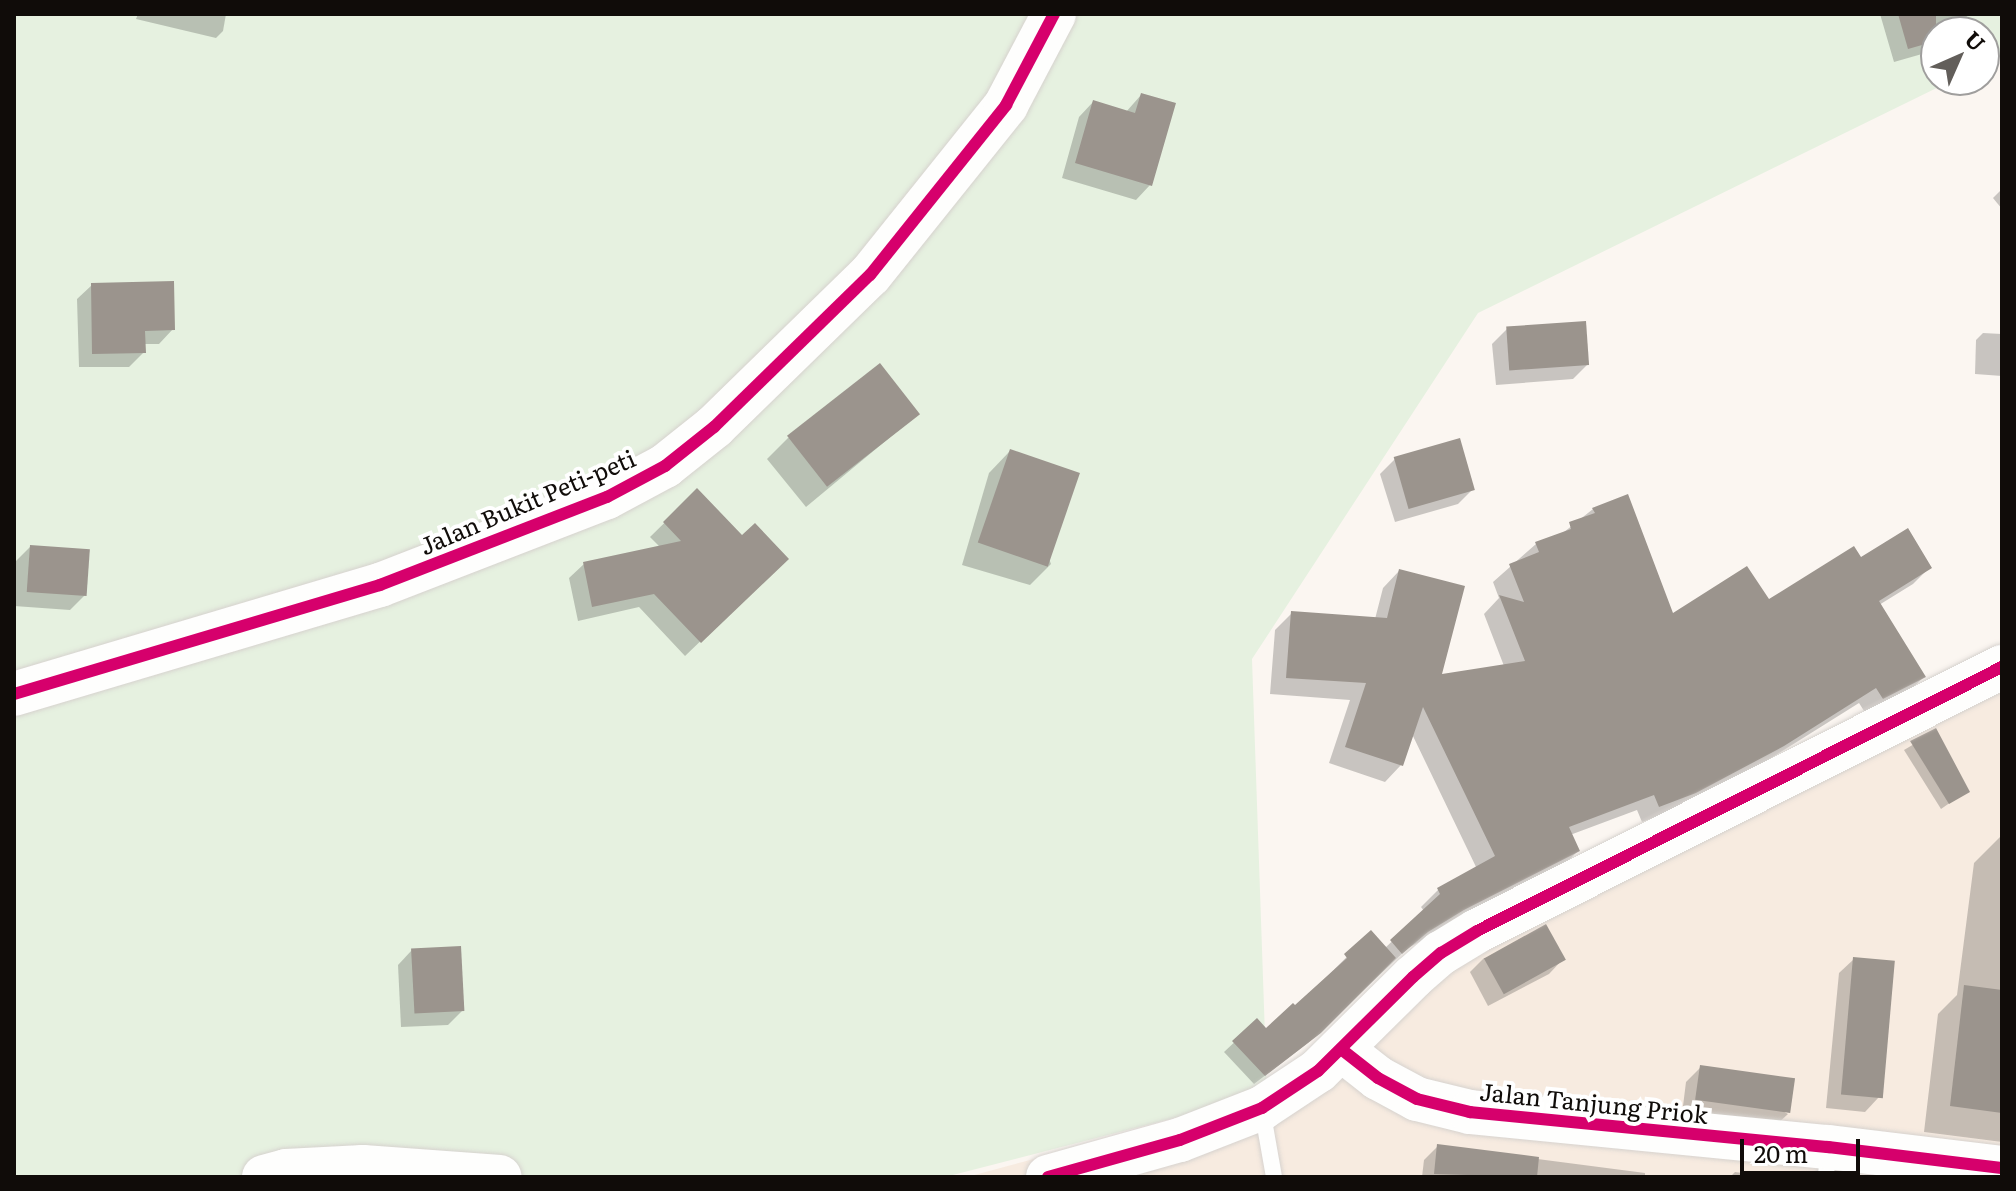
<!DOCTYPE html>
<style>
body{margin:0}
#map{position:relative;width:2016px;height:1191px;overflow:hidden;background:#fbf6f1;font-family:Literata,serif}
div>[style]{position:absolute}
.built>*{inset:0;background:#f7ebe0}
.green>*{inset:0;background:#e6f1e0}
.shadow>*{inset:0;background:#0003}
.building>*{inset:0;background:#9b948d;transform-origin:0 0}
.roads{filter:drop-shadow(0 0 2px #d6d2ce) drop-shadow(0 0 2px #d6d2ce)}
.lane>*{height:16px;margin:-8px;padding:0 8px;transform-origin:8px;border-radius:8px;background:#fefefd}
.secondary>*{height:44px;margin:-22px;padding:0 22px;transform-origin:22px;border-radius:22px;background:#fefefd}
.cycleway>*{height:12px;margin:-6px;padding:0 6px;transform-origin:6px;border-radius:6px;background:#d6006c}
span{translate:-50% -50%;white-space:nowrap;text-align:center;line-height:1.15;-webkit-text-stroke:8px #fff;paint-order:stroke}
.street-label{font-size:24px;color:#100c09}
.frame{position:absolute;inset:0;border:16px solid #100c09;pointer-events:none}
.north{position:absolute;left:1920px;top:16px;width:80px;height:80px;box-sizing:border-box;background:#fff;border:2px solid #9f9e9d;border-radius:50%;rotate:45deg;font-size:22px;font-weight:700;line-height:32px;text-align:center;color:#100c09}
.north::after{content:'';display:block;margin:auto;width:28px;height:36px;background:#625e5a;clip-path:polygon(50% 0,100% 100%,50% 72%,0 100%)}
.scale{position:absolute;left:1740px;top:1139px;width:120px;height:36px;box-sizing:border-box;border:4px solid #100c09;border-top:0;padding-left:10px;font-size:24px;line-height:28px;white-space:nowrap;color:#100c09;-webkit-text-stroke:6px #fff;paint-order:stroke}
</style>
<div id="map">
<div class="built">
<i style="clip-path:polygon(2002px 692px,2002px 1177px,967px 1177px,1271px 1095px,1475px 951px)"></i>
</div>
<div class="green">
<i style="clip-path:polygon(14px 14px,2002px 14px,2002px 56px,1984px 65px,1984px 32px,1936px 32px,1936px 80px,1953px 80px,1478px 313px,1252px 659px,1267px 1094px,945px 1177px,14px 1177px)"></i>
</div>
<div class="shadow">
<i style="clip-path:polygon(138px 14px,226px 14px,223px 31px,216px 38px,136px 19px)"></i>
<i style="clip-path:polygon(1880px 14px,1966px 14px,1971px 30px,1936px 32px,1936px 50px,1894px 62px)"></i>
<i style="clip-path:polygon(1141px 95px,1150px 185px,1136px 200px,1062px 178px,1079px 117px,1093px 102px,1126px 112px)"></i>
<i style="clip-path:polygon(2002px 189px,2002px 209px,1993px 198px)"></i>
<i style="clip-path:polygon(92px 285px,173px 329px,159px 344px,144px 344px,144px 352px,129px 367px,79px 367px,77px 299px)"></i>
<i style="clip-path:polygon(1507px 329px,1587px 365px,1573px 379px,1496px 385px,1492px 344px)"></i>
<i style="clip-path:polygon(1983px 333px,2002px 334px,2002px 376px,1975px 374px,1976px 340px)"></i>
<i style="clip-path:polygon(918px 414px,806px 507px,767px 459px,788px 438px)"></i>
<i style="clip-path:polygon(1010px 451px,1051px 564px,1030px 585px,962px 565px,989px 473px)"></i>
<i style="clip-path:polygon(1395px 459px,1473px 489px,1458px 504px,1395px 522px,1380px 474px)"></i>
<i style="clip-path:polygon(697px 491px,742px 538px,786px 559px,685px 656px,639px 607px,578px 621px,569px 578px,584px 564px,660px 547px,650px 537px)"></i>
<i style="clip-path:polygon(1593px 509px,1672px 616px,1768px 602px,1860px 560px,1930px 567px,1913px 584px,1879px 605px,1924px 677px,1907px 693px,1866px 714px,1859px 703px,1765px 762px,1678px 809px,1642px 822px,1637px 810px,1570px 835px,1578px 851px,1561px 868px,1408px 948px,1309px 1042px,1254px 1084px,1224px 1052px,1257px 1021px,1265px 1030px,1295px 1008px,1371px 933px,1385px 948px,1424px 911px,1421px 907px,1438px 890px,1477px 869px,1412px 734px,1401px 765px,1385px 782px,1329px 763px,1350px 700px,1270px 694px,1275px 630px,1292px 613px,1375px 619px,1383px 588px,1399px 571px,1440px 677px,1504px 666px,1484px 614px,1499px 598px,1493px 582px,1536px 544px,1559px 536px)"></i>
<i style="clip-path:polygon(30px 547px,85px 595px,70px 610px,14px 606px,16px 561px)"></i>
<i style="clip-path:polygon(1936px 731px,1967px 791px,1941px 809px,1904px 750px)"></i>
<i style="clip-path:polygon(2000px 837px,2002px 837px,2002px 1142px,1924px 1132px,1938px 1014px,1957px 995px,1974px 863px)"></i>
<i style="clip-path:polygon(412px 950px,462px 1011px,448px 1025px,401px 1027px,398px 965px)"></i>
<i style="clip-path:polygon(1484px 958px,1563px 959px,1549px 974px,1488px 1006px,1470px 972px)"></i>
<i style="clip-path:polygon(1854px 959px,1879px 1097px,1865px 1112px,1826px 1108px,1839px 973px)"></i>
<i style="clip-path:polygon(1701px 1067px,1788px 1114px,1773px 1128px,1682px 1114px,1686px 1082px)"></i>
<i style="clip-path:polygon(1438px 1146px,1645px 1173px,1645px 1177px,1422px 1177px,1424px 1160px)"></i>
<i style="clip-path:polygon(1735px 1172px,1771px 1177px,1730px 1177px)"></i>
</div>
<div class="building">
<i style="clip-path:polygon(1898px 14px,1936px 14px,1936px 41px,1908px 49px)"></i>
<i style="clip-path:polygon(1141px 93px,1176px 103px,1152px 186px,1075px 163px,1093px 100px,1135px 113px)"></i>
<i style="clip-path:polygon(174px 281px,175px 330px,145px 331px,146px 353px,92px 354px,91px 283px)"></i>
<i style="left:1586px;top:321px;width:44px;height:80px;rotate:86deg"></i>
<i style="left:880px;top:363px;width:65px;height:118px;rotate:52deg"></i>
<i style="left:1460px;top:438px;width:54px;height:69px;rotate:74deg"></i>
<i style="left:1010px;top:449px;width:74px;height:99px;rotate:19deg"></i>
<i style="clip-path:polygon(697px 488px,742px 535px,755px 523px,789px 559px,701px 643px,654px 594px,592px 607px,583px 562px,681px 541px,663px 522px)"></i>
<i style="clip-path:polygon(1628px 494px,1673px 613px,1747px 566px,1769px 599px,1854px 546px,1861px 557px,1908px 528px,1932px 568px,1879px 601px,1926px 677px,1883px 699px,1876px 688px,1784px 746px,1696px 793px,1659px 807px,1654px 795px,1569px 827px,1580px 851px,1464px 910px,1428px 932px,1402px 954px,1390px 940px,1440px 894px,1437px 888px,1495px 856px,1423px 707px,1403px 766px,1345px 747px,1366px 683px,1286px 678px,1291px 611px,1387px 618px,1399px 569px,1465px 586px,1442px 674px,1525px 661px,1499px 595px,1524px 602px,1509px 564px,1539px 552px,1535px 542px,1571px 529px,1569px 522px,1595px 513px,1592px 508px)"></i>
<i style="left:30px;top:545px;width:60px;height:47px;rotate:4deg"></i>
<i style="clip-path:polygon(1936px 728px,1970px 792px,1949px 804px,1910px 741px)"></i>
<i style="left:1546px;top:924px;width:41px;height:71px;rotate:61deg"></i>
<i style="clip-path:polygon(1371px 930px,1396px 958px,1321px 1033px,1265px 1076px,1232px 1041px,1257px 1018px,1266px 1028px,1293px 1003px,1295px 1005px,1347px 958px,1344px 954px)"></i>
<i style="left:461px;top:946px;width:65px;height:50px;rotate:87deg"></i>
<i style="left:1853px;top:957px;width:42px;height:138px;rotate:5deg"></i>
<i style="clip-path:polygon(1964px 985px,2002px 990px,2002px 1113px,1950px 1106px)"></i>
<i style="left:1700px;top:1065px;width:96px;height:35px;rotate:8deg"></i>
<i style="clip-path:polygon(1437px 1144px,1539px 1157px,1537px 1177px,1434px 1174px)"></i>
</div>
<div class="roads">
<div class="lane">
<i style="left:1262px;top:1109px;width:69px;rotate:80deg"></i>
<i style="left:1826px;top:1177px;width:28px;rotate:-86deg"></i>
</div>
<div class="secondary">
<i style="left:14px;top:694px;width:382px;rotate:-16.6deg"></i>
<i style="left:380px;top:585px;width:243px;rotate:-21.2deg"></i>
<i style="left:607px;top:497px;width:66px;rotate:-28.1deg"></i>
<i style="left:665px;top:466px;width:63px;rotate:-38.5deg"></i>
<i style="left:714px;top:427px;width:218px;rotate:-44.3deg"></i>
<i style="left:870px;top:275px;width:218px;rotate:-51.3deg"></i>
<i style="left:1006px;top:105px;width:103px;rotate:-62.2deg"></i>
<i style="left:1341px;top:1049px;width:47px;rotate:38.1deg"></i>
<i style="left:1378px;top:1078px;width:44px;rotate:28.3deg"></i>
<i style="left:1417px;top:1099px;width:55px;rotate:13.8deg"></i>
<i style="left:1470px;top:1112px;width:360px;rotate:5.6deg"></i>
<i style="left:1828px;top:1147px;width:175px;rotate:6.9deg"></i>
<i style="left:264px;top:1177px;width:23px;rotate:-15deg"></i>
<i style="left:286px;top:1171px;width:77px;rotate:-3deg"></i>
<i style="left:363px;top:1167px;width:137px;rotate:4.2deg"></i>
<i style="left:1048px;top:1177px;width:137px;rotate:-15.7deg"></i>
<i style="left:1180px;top:1140px;width:88px;rotate:-21.3deg"></i>
<i style="left:1262px;top:1108px;width:67px;rotate:-33.5deg"></i>
<i style="left:1318px;top:1071px;width:134px;rotate:-44.7deg"></i>
<i style="left:1413px;top:977px;width:37px;rotate:-41deg"></i>
<i style="left:1441px;top:953px;width:42px;rotate:-31.4deg"></i>
<i style="left:1477px;top:931px;width:588px;rotate:-26.7deg"></i>
</div>
</div>
<div class="cycleway">
<i style="left:14px;top:694px;width:382px;rotate:-16.6deg"></i>
<i style="left:380px;top:585px;width:243px;rotate:-21.2deg"></i>
<i style="left:607px;top:497px;width:66px;rotate:-28.1deg"></i>
<i style="left:665px;top:466px;width:63px;rotate:-38.5deg"></i>
<i style="left:714px;top:427px;width:218px;rotate:-44.3deg"></i>
<i style="left:870px;top:275px;width:218px;rotate:-51.3deg"></i>
<i style="left:1006px;top:105px;width:103px;rotate:-62.2deg"></i>
<i style="left:1341px;top:1049px;width:47px;rotate:38.1deg"></i>
<i style="left:1378px;top:1078px;width:44px;rotate:28.3deg"></i>
<i style="left:1417px;top:1099px;width:55px;rotate:13.8deg"></i>
<i style="left:1470px;top:1112px;width:360px;rotate:5.6deg"></i>
<i style="left:1828px;top:1147px;width:175px;rotate:6.9deg"></i>
<i style="left:1048px;top:1177px;width:137px;rotate:-15.7deg"></i>
<i style="left:1180px;top:1140px;width:88px;rotate:-21.3deg"></i>
<i style="left:1262px;top:1108px;width:67px;rotate:-33.5deg"></i>
<i style="left:1318px;top:1071px;width:134px;rotate:-44.7deg"></i>
<i style="left:1413px;top:977px;width:37px;rotate:-41deg"></i>
<i style="left:1441px;top:953px;width:42px;rotate:-31.4deg"></i>
<i style="left:1477px;top:931px;width:588px;rotate:-26.7deg"></i>
</div>
<div class="street-label">
<span style="left:527px;top:501px;rotate:-23deg">Jalan Bukit Peti-peti</span>
<span style="left:1594px;top:1102px;rotate:6deg">Jalan Tanjung Priok</span>
</div>
<div class="frame"></div>
<div class="north">U</div>
<div class="scale">20 m</div>
</div>
